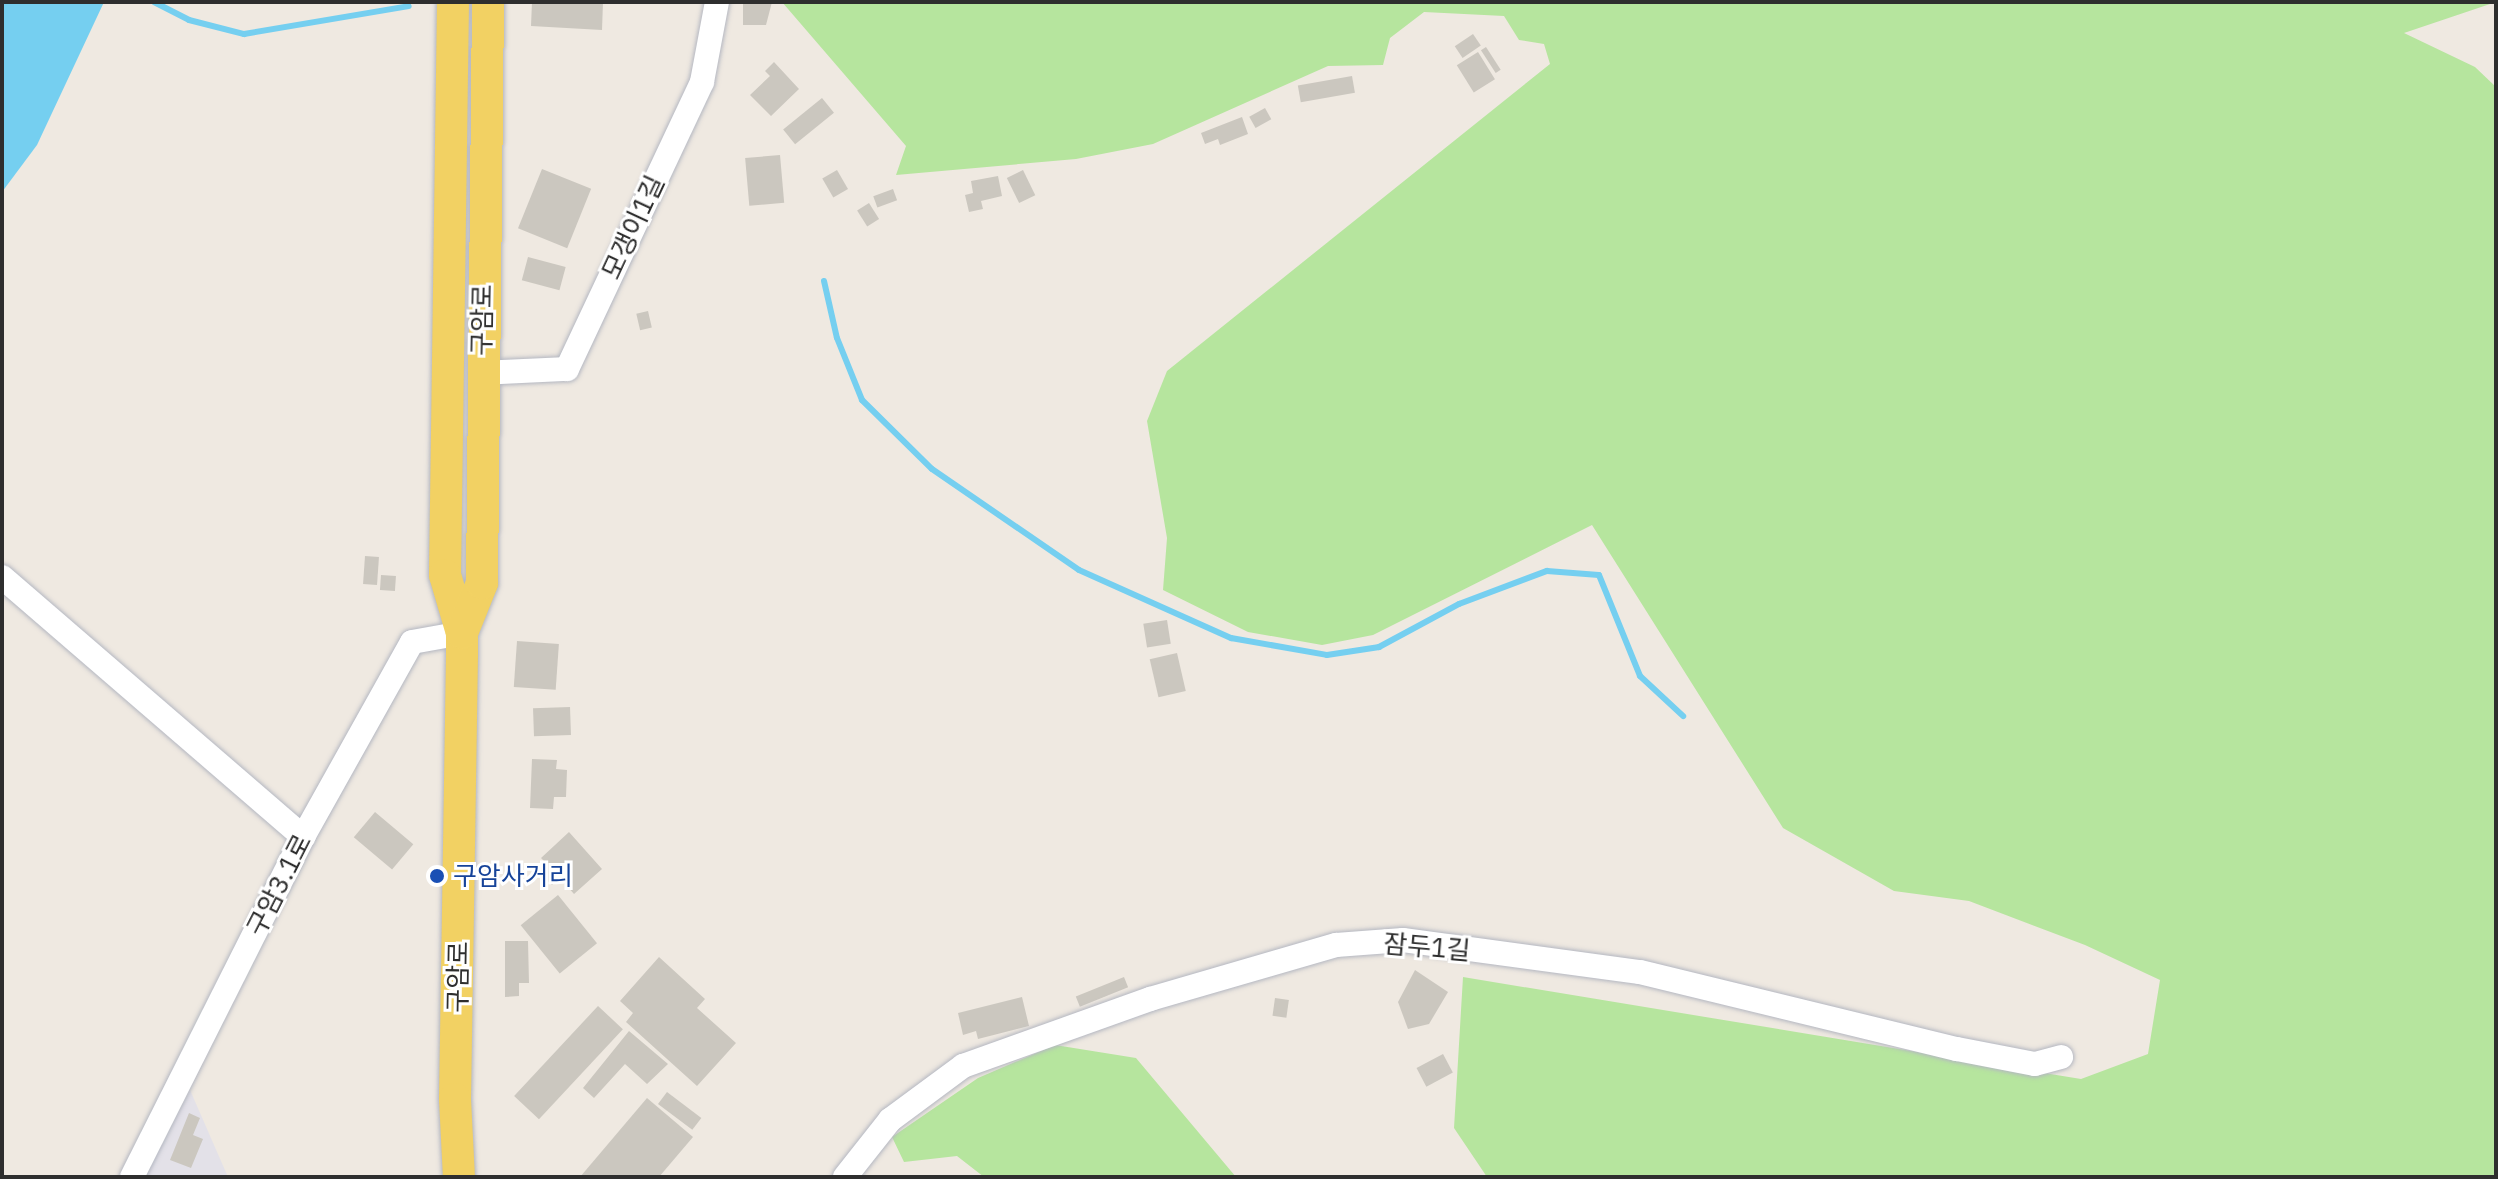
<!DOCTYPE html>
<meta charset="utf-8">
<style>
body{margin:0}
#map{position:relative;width:2498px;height:1179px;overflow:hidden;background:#efe9e1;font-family:"IBM Plex Sans","Noto Sans KR",sans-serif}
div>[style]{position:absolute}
.industrial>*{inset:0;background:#e3e1e8}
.green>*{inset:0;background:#b6e59e}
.water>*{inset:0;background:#75cff0}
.stream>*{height:6px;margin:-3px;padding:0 3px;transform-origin:3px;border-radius:3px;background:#75cff0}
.building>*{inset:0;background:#cbc7bf;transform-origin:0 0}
.roads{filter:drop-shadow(0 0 2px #b4b7c1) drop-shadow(0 0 2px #b4b7c1)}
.minor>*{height:24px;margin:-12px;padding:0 12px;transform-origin:12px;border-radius:12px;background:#fff}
.major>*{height:32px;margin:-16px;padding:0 16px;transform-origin:16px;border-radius:16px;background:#f2d163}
.dots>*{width:22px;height:22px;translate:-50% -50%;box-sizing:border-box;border:4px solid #fff;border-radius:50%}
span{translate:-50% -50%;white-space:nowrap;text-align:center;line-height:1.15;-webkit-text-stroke:6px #fff;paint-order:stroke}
.street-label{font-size:26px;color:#2e2e2e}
.transit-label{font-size:26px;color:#164399}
.left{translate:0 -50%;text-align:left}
.frame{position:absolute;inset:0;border:4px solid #2e2e2e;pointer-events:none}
</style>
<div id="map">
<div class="industrial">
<i style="clip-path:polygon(190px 1090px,228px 1177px,145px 1177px)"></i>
</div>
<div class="green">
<i style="clip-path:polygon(782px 2px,2496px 2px,2404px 33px,2475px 67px,2496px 87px,2496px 1177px,1487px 1177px,1454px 1128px,1463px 977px,2081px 1079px,2148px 1054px,2160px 980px,2085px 945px,1969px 901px,1894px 891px,1783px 828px,1592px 525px,1373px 635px,1322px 645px,1248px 632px,1163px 590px,1167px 538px,1147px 421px,1167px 371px,1550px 64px,1544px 44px,1519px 40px,1504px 16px,1424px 12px,1390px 38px,1383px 65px,1328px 66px,1153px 144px,1076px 159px,896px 175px,906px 146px)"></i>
<i style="clip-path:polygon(1055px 1045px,1136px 1058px,1236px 1177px,984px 1177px,957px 1156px,904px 1162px,892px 1137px,978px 1078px)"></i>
</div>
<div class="water">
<i style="clip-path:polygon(2px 2px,104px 2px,37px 145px,2px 192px)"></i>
</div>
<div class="stream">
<i style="left:154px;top:2px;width:39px;rotate:27deg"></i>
<i style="left:189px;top:20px;width:57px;rotate:14.3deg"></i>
<i style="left:244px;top:34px;width:167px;rotate:-9.6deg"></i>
<i style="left:824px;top:281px;width:58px;rotate:77.2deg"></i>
<i style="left:837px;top:338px;width:67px;rotate:68deg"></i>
<i style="left:862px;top:400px;width:98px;rotate:44.6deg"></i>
<i style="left:932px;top:469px;width:178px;rotate:34.5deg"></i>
<i style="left:1079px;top:570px;width:167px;rotate:24.1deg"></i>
<i style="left:1231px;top:638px;width:97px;rotate:10deg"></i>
<i style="left:1327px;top:655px;width:53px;rotate:-8.7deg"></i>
<i style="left:1379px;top:647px;width:91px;rotate:-28.3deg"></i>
<i style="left:1459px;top:604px;width:94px;rotate:-20.6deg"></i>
<i style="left:1547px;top:571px;width:52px;rotate:4.4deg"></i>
<i style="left:1599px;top:575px;width:109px;rotate:67.9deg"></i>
<i style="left:1640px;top:676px;width:59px;rotate:42.9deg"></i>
</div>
<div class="building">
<i style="clip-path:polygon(532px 2px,603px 2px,602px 30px,531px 26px)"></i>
<i style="clip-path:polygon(743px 2px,772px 2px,766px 25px,743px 25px)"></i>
<i style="left:1473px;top:34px;width:14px;height:22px;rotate:56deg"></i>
<i style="left:1486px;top:47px;width:27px;height:6px;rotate:57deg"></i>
<i style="left:1478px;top:52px;width:32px;height:25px;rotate:58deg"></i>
<i style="clip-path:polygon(774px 62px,799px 89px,771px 116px,750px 95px,770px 76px,765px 71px)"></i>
<i style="left:1352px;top:76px;width:17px;height:55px;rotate:80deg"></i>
<i style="left:822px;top:98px;width:19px;height:50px;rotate:51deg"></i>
<i style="left:1265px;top:108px;width:13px;height:18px;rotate:61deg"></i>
<i style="clip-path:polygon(1242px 117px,1248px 134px,1220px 145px,1218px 139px,1205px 144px,1201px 133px)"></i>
<i style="left:780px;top:155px;width:48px;height:35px;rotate:85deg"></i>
<i style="left:542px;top:169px;width:53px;height:64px;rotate:22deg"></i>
<i style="left:837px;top:170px;width:22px;height:17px;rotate:60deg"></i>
<i style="left:1023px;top:170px;width:28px;height:18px;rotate:64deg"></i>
<i style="clip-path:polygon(998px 176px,1002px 196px,981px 201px,983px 209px,969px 212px,965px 195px,973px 193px,971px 181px)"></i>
<i style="left:893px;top:189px;width:12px;height:21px;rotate:70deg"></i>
<i style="left:869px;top:203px;width:19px;height:14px;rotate:58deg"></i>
<i style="left:528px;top:257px;width:39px;height:24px;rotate:15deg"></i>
<i style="left:648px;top:311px;width:17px;height:12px;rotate:77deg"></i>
<i style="left:365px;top:556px;width:14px;height:28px;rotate:4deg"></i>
<i style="left:381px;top:575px;width:15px;height:15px;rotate:4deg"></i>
<i style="left:1167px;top:620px;width:24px;height:24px;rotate:81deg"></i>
<i style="left:517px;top:641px;width:42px;height:46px;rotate:4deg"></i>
<i style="left:1177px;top:653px;width:39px;height:28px;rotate:77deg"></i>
<i style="left:570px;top:707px;width:28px;height:37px;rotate:88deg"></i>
<i style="clip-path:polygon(532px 759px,557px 760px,556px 769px,567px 770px,566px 797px,554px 797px,553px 809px,530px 808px)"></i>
<i style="left:375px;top:812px;width:50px;height:33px;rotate:40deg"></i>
<i style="clip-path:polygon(569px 832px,602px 869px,574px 894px,560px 878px,552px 885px,537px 871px,546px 863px,541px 858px)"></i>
<i style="left:558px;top:895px;width:62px;height:48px;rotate:51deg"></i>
<i style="clip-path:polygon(505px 941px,528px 941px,529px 983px,519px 983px,519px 996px,505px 997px)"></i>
<i style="clip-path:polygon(659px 957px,705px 999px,697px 1008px,736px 1043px,697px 1086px,626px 1022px,633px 1013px,620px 1001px)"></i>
<i style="clip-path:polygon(1415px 970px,1448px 992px,1429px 1024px,1408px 1029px,1398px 1002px)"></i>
<i style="left:1124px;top:977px;width:11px;height:52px;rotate:68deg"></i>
<i style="clip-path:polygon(1022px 997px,1029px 1026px,978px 1039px,976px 1031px,963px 1035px,958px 1013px)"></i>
<i style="left:1275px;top:998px;width:14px;height:18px;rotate:8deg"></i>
<i style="left:598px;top:1006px;width:34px;height:123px;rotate:43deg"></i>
<i style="clip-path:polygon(629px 1031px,668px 1064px,647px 1084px,625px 1064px,594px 1098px,583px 1088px)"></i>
<i style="left:1443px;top:1054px;width:21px;height:30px;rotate:62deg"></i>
<i style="left:667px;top:1092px;width:43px;height:15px;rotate:37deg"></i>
<i style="clip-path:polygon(647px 1098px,693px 1137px,659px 1177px,580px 1177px)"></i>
<i style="clip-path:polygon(189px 1113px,200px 1118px,193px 1135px,203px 1139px,191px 1168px,170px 1160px)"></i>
</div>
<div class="roads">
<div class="minor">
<i style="left:481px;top:373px;width:86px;rotate:-2.7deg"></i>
<i style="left:567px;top:369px;width:317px;rotate:-64.8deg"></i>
<i style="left:702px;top:82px;width:81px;rotate:-79.4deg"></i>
<i style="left:2px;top:577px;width:398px;rotate:40.8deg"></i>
<i style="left:132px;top:1177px;width:381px;rotate:-63.3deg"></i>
<i style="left:303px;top:837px;width:223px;rotate:-60.8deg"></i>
<i style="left:412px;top:642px;width:51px;rotate:-10.2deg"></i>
<i style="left:845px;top:1177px;width:73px;rotate:-51.7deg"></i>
<i style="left:890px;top:1120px;width:91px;rotate:-36.5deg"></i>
<i style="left:963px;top:1066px;width:199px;rotate:-19.7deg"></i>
<i style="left:1150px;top:999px;width:194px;rotate:-16.2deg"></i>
<i style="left:1336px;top:945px;width:67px;rotate:-4.3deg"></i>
<i style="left:1403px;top:940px;width:239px;rotate:7.7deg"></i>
<i style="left:1640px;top:972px;width:326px;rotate:13.7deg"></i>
<i style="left:1957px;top:1049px;width:79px;rotate:10.9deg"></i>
<i style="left:2035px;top:1064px;width:27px;rotate:-15deg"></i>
</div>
<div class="major">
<i style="left:453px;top:2px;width:573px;rotate:90.8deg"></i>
<i style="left:445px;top:575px;width:60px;rotate:73.7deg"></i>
<i style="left:462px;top:633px;width:22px;rotate:90deg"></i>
<i style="left:462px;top:655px;width:444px;rotate:90.9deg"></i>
<i style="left:455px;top:1099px;width:78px;rotate:87.1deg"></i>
<i style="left:462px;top:633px;width:54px;rotate:-68.2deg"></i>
<i style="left:482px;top:583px;width:581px;rotate:-89.41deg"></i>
</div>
</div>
<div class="dots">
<i style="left:437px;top:876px;background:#1a4fb4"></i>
</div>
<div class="street-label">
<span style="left:633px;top:227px;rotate:-65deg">모갱이1길</span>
<span style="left:482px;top:320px;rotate:-89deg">구암로</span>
<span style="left:279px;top:885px;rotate:-63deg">구암3.1로</span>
<span style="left:1427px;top:947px;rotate:5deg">잠두1길</span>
<span style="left:458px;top:977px;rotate:-89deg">구암로</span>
</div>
<div class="transit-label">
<span class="left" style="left:453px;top:876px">구암사거리</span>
</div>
<div class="frame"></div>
</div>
